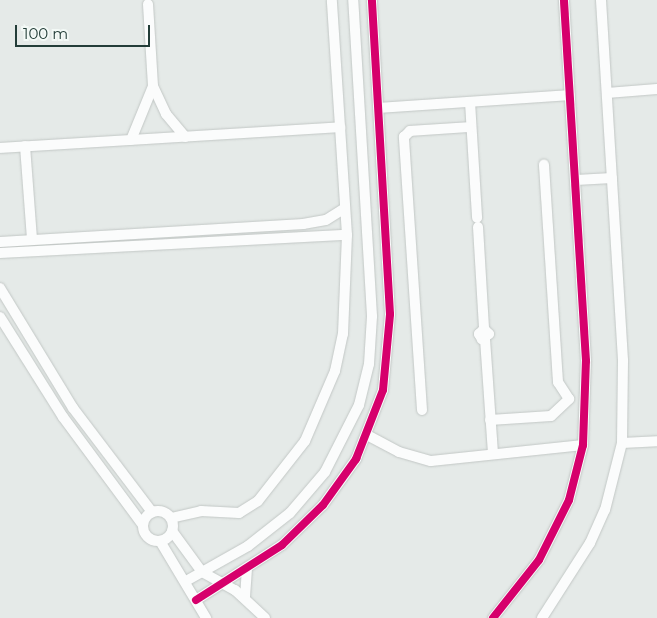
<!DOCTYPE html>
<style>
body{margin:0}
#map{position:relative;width:657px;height:618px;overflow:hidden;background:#e5eae8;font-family:Montserrat,sans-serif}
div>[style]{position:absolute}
.roads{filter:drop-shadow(0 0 1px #c2c7c5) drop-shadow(0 0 1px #c2c7c5)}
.street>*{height:10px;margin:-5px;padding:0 5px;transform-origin:5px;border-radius:5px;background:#fbfcfc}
.street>.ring{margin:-5px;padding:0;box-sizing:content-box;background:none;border:10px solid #fbfcfc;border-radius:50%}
.cycleway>*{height:8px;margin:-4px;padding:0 4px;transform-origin:4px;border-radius:4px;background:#d6006c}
span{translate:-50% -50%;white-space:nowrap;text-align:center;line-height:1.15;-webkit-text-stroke:4.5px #f3f9f6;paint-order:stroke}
.scale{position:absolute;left:15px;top:25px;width:135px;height:22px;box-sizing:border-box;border:2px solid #233d38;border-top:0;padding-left:6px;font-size:15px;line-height:18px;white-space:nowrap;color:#233d38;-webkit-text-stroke:4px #f3f9f6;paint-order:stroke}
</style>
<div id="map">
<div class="roads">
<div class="street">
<i style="left:153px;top:86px;width:31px;rotate:65deg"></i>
<i style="left:166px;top:114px;width:30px;rotate:50deg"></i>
<i style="left:607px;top:93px;width:50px;rotate:-4.6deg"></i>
<i style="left:470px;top:102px;width:116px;rotate:86.5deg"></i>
<i style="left:379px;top:108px;width:191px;rotate:-3.9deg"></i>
<i style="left:131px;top:140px;width:58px;rotate:-67.8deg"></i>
<i style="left:153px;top:86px;width:82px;rotate:-93.5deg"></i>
<i style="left:25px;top:146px;width:94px;rotate:85.7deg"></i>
<i style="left:0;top:148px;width:341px;rotate:-3.5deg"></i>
<i style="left:576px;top:180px;width:36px;rotate:-3deg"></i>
<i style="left:478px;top:227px;width:102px;rotate:86.6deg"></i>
<i style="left:484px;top:329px;width:7px;rotate:45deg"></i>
<i style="left:489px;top:334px;width:9px;rotate:144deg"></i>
<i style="left:482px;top:339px;width:6px;rotate:-121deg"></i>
<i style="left:479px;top:334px;width:7px;rotate:-45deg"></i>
<i style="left:0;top:242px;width:304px;rotate:-3.4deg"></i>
<i style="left:303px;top:224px;width:23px;rotate:-10deg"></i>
<i style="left:326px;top:220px;width:22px;rotate:-32deg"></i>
<i style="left:0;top:253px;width:347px;rotate:-3deg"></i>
<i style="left:0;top:288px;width:140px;rotate:58.7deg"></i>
<i style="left:73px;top:408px;width:131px;rotate:52.8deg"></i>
<i style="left:0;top:317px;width:118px;rotate:57.8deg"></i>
<i style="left:63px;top:417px;width:134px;rotate:53.5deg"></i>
<i style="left:485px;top:339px;width:114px;rotate:86deg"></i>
<i style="left:422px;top:410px;width:274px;rotate:-93.8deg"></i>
<i style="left:404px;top:137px;width:8px;rotate:-45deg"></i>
<i style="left:410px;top:131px;width:61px;rotate:-3.8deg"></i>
<i style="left:490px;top:420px;width:61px;rotate:-3.8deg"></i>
<i style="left:551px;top:416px;width:25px;rotate:-43deg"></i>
<i style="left:569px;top:399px;width:20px;rotate:-123deg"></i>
<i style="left:558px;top:382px;width:218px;rotate:-93.7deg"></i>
<i style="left:367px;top:435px;width:36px;rotate:28deg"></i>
<i style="left:399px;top:452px;width:33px;rotate:16deg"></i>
<i style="left:431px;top:461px;width:153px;rotate:-6deg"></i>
<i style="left:622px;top:443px;width:35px;rotate:-3deg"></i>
<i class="ring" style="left:143px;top:511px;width:20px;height:20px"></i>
<i style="left:171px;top:518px;width:31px;rotate:-13deg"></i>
<i style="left:201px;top:511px;width:38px;rotate:3deg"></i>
<i style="left:239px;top:513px;width:22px;rotate:-32deg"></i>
<i style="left:258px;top:501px;width:76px;rotate:-51.9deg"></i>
<i style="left:305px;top:441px;width:76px;rotate:-66.8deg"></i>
<i style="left:335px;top:371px;width:38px;rotate:-78deg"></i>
<i style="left:343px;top:334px;width:99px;rotate:-87.7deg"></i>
<i style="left:347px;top:235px;width:235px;rotate:-93.7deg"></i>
<i style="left:172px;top:531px;width:51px;rotate:53.8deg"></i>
<i style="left:202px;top:572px;width:38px;rotate:29deg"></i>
<i style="left:235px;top:590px;width:41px;rotate:43deg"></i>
<i style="left:160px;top:541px;width:90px;rotate:59.1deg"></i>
<i style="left:186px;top:581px;width:71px;rotate:-29.4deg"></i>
<i style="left:248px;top:546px;width:53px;rotate:-38.2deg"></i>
<i style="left:290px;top:513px;width:54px;rotate:-49.5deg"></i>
<i style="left:325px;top:472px;width:75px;rotate:-63.1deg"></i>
<i style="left:359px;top:405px;width:42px;rotate:-76.3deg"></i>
<i style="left:369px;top:364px;width:48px;rotate:-86.4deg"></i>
<i style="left:372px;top:316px;width:317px;rotate:-93.4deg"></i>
<i style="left:245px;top:597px;width:27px;rotate:-86deg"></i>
<i style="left:196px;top:600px;width:102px;rotate:-32.6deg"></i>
<i style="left:282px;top:545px;width:57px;rotate:-44.3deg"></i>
<i style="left:323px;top:505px;width:57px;rotate:-54.3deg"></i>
<i style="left:356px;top:459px;width:74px;rotate:-68.6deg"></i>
<i style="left:383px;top:390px;width:76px;rotate:-84.7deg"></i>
<i style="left:390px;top:314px;width:315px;rotate:-93.3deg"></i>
<i style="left:493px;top:618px;width:74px;rotate:-51.6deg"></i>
<i style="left:539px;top:560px;width:67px;rotate:-63.4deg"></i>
<i style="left:569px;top:500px;width:57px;rotate:-75.7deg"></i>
<i style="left:583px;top:445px;width:84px;rotate:-88deg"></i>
<i style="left:586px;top:361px;width:362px;rotate:-93.5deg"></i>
<i style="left:542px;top:618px;width:89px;rotate:-57.4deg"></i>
<i style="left:590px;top:543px;width:36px;rotate:-66deg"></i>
<i style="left:605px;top:510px;width:69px;rotate:-75.8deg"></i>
<i style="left:622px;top:443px;width:83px;rotate:-89.3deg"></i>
<i style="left:623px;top:360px;width:361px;rotate:-93.5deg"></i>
</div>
</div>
<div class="cycleway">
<i style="left:196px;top:600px;width:102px;rotate:-32.6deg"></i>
<i style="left:282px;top:545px;width:57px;rotate:-44.3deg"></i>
<i style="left:323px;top:505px;width:57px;rotate:-54.3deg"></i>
<i style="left:356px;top:459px;width:74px;rotate:-68.6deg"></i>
<i style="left:383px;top:390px;width:76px;rotate:-84.7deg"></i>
<i style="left:390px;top:314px;width:315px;rotate:-93.3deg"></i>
<i style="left:493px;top:618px;width:74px;rotate:-51.6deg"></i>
<i style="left:539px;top:560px;width:67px;rotate:-63.4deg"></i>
<i style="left:569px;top:500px;width:57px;rotate:-75.7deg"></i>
<i style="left:583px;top:445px;width:84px;rotate:-88deg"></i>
<i style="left:586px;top:361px;width:362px;rotate:-93.5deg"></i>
</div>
<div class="scale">100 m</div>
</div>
